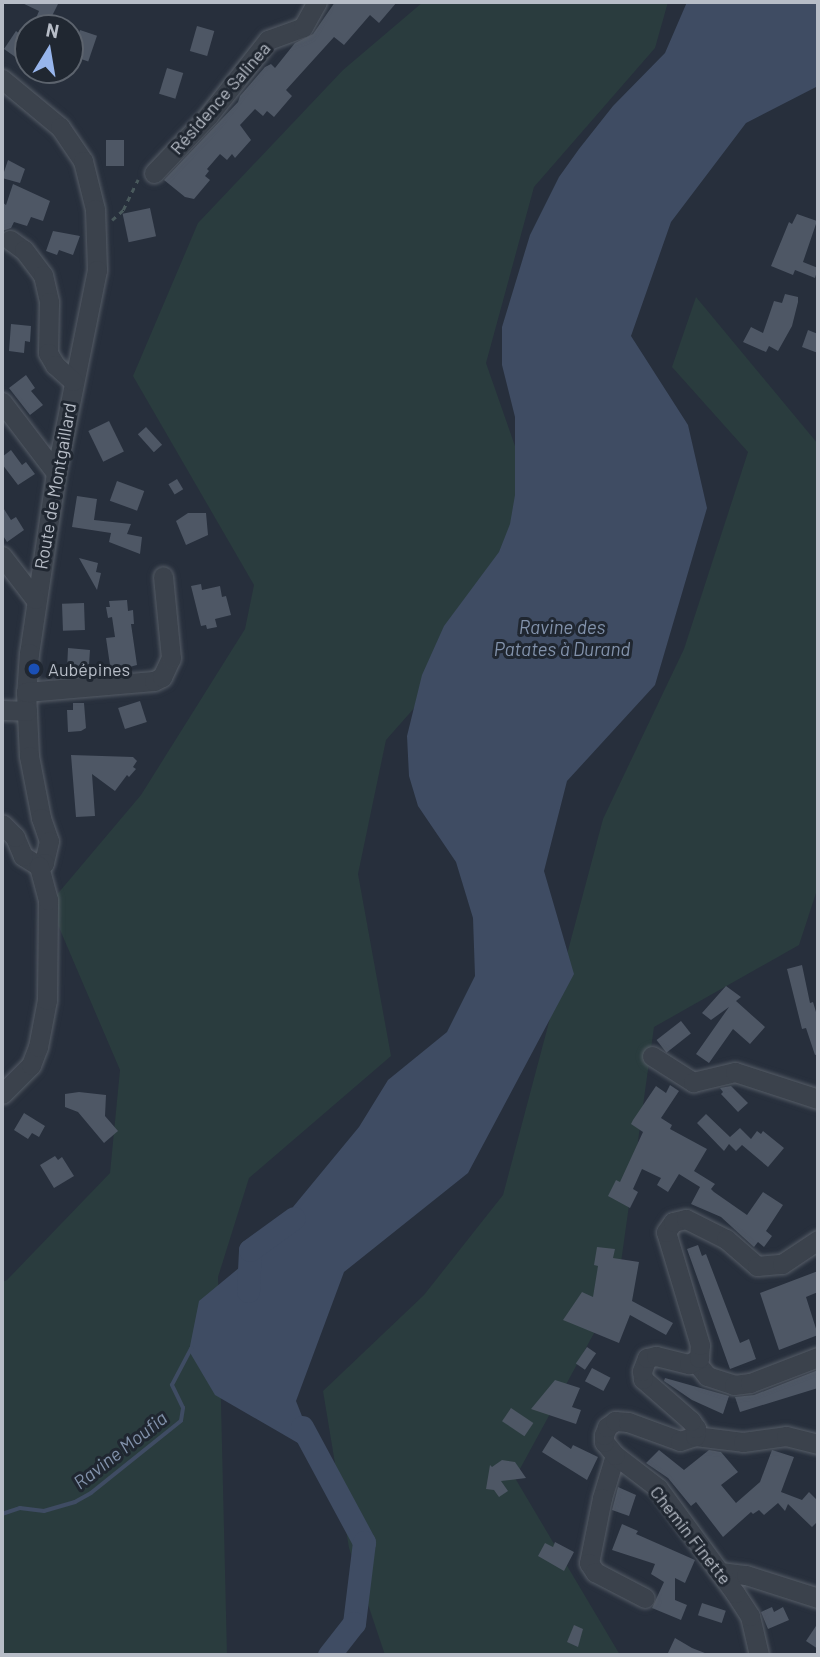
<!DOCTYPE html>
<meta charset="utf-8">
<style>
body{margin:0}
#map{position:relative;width:820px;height:1657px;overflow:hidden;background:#272f3c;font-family:Barlow,sans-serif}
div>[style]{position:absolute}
.green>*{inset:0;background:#2a3c3e}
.water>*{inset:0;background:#3f4c63}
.stream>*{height:3.5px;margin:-1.75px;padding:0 1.75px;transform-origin:1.75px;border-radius:1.75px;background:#3f4c63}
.river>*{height:23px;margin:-11.5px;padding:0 11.5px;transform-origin:11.5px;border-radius:11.5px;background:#3f4c63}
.building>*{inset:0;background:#4e5765;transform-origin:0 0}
.path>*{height:2.5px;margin-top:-1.25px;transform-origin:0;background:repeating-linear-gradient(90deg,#49595c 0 5px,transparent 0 10px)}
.roads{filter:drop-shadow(0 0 2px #565d67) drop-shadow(0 0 2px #565d67)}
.minor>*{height:19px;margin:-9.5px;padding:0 9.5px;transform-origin:9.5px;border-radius:9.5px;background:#3b424c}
.dots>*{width:19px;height:19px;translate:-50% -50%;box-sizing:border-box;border:4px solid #202731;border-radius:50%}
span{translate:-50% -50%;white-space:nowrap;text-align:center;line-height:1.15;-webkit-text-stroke:6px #202731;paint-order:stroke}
.street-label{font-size:18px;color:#b7bdc7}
.poi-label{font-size:18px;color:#b7bdc7}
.left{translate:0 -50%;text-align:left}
.water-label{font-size:19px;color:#8292ab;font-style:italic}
.frame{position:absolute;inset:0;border:4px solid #b7bdc7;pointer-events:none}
.north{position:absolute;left:14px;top:14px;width:70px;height:70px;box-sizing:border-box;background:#202731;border:2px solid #5c636d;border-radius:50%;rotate:11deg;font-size:19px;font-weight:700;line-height:28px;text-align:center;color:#b7bdc7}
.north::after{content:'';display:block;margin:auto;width:24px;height:32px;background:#97b5ec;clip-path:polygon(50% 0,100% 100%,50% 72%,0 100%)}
</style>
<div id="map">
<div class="green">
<i style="clip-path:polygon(423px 2px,668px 2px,655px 48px,534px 187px,486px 363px,552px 552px,386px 740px,358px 874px,391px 1056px,249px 1178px,218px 1277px,227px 1655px,2px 1655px,2px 1282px,7px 1280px,110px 1173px,120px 1070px,49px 904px,141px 795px,245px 629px,254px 585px,133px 376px,198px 223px,343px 70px)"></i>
<i style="clip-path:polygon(696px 297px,818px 444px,818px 887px,799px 945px,654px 1027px,617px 1291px,515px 1478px,620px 1655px,385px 1655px,349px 1548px,323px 1391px,424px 1295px,503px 1195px,603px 819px,684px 649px,748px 452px,672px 367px)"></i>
</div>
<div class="water">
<i style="clip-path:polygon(687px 2px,818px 2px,818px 86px,746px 123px,671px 222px,631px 336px,688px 425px,707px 508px,655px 685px,567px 781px,544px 871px,574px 974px,468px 1173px,344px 1272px,296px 1401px,317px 1454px,215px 1395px,189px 1351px,199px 1301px,251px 1258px,359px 1127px,388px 1080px,447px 1032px,475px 976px,473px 918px,456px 862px,418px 806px,409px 776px,407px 736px,422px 675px,444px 626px,499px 552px,510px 524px,515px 495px,515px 417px,502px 365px,502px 327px,530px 235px,559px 177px,579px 149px,613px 106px,665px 53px)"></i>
</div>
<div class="stream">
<i style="left:2px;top:1514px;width:19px;rotate:-18deg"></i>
<i style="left:20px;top:1508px;width:24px;rotate:7deg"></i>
<i style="left:44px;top:1511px;width:32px;rotate:-16deg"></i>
<i style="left:75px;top:1502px;width:18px;rotate:-29deg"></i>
<i style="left:91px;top:1493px;width:115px;rotate:-38.7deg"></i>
<i style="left:181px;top:1421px;width:13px;rotate:-81deg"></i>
<i style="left:183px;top:1408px;width:25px;rotate:-116deg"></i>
<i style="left:172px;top:1385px;width:41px;rotate:-62.2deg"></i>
</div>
<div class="river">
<i style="left:248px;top:1291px;width:41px;rotate:-87.2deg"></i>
<i style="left:250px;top:1250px;width:54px;rotate:-36deg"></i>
<i style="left:302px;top:1427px;width:131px;rotate:61.7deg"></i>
<i style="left:364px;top:1542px;width:82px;rotate:97deg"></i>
<i style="left:354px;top:1623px;width:41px;rotate:128deg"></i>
</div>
<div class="building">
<i style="clip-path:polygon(20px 2px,59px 2px,48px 24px,36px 18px,39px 11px)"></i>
<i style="clip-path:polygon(335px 2px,397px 2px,379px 23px,370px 15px,344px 45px,334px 37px,286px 90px,292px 96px,274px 117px,267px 111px,263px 116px,255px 109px,240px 125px,251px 140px,235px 158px,232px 154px,227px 160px,220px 154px,207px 169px,209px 171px,205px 176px,210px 180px,194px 199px,185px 197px,164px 180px,238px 102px,240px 96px,265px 67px,271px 64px,275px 68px,295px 43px,313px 34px)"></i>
<i style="left:197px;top:26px;width:18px;height:26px;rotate:16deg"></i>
<i style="left:80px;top:30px;width:18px;height:27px;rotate:19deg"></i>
<i style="clip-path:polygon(16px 31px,28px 40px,28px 66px,4px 49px)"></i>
<i style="left:167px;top:68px;width:17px;height:27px;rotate:17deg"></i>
<i style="left:106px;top:140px;width:18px;height:26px"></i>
<i style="clip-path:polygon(8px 160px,25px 169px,20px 183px,2px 178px)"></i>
<i style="clip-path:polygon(13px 184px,50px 201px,43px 221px,31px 217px,27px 226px,14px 222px,11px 228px,2px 231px,2px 202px,6px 205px)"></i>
<i style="left:150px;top:208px;width:29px;height:28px;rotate:78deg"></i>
<i style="clip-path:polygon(797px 214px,817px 221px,803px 262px,818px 268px,815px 278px,795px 270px,793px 275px,771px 266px,789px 222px,792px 224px)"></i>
<i style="clip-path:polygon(53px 231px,80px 236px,73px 255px,59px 250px,57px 255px,46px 251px)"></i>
<i style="clip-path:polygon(785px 294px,798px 297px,798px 302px,792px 326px,778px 351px,769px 346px,766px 352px,743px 342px,751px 327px,763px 333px,774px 301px,782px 303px)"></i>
<i style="clip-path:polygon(11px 324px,31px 326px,30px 342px,25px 341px,24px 353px,9px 351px)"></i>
<i style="clip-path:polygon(808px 330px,818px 334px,818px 353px,802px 347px)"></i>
<i style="clip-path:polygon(26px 375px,35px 388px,31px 391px,43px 405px,30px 415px,9px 388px)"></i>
<i style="left:109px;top:421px;width:34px;height:23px;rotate:64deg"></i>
<i style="left:146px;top:427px;width:24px;height:11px;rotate:48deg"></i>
<i style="clip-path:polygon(11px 450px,22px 465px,26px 462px,35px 474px,18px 485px,2px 464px,2px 457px)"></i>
<i style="left:177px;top:479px;width:12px;height:10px;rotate:59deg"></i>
<i style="left:117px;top:481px;width:29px;height:21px;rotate:20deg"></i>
<i style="clip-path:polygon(77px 496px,97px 499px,94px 520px,131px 524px,127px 534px,142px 537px,140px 554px,109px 542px,111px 533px,72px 527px)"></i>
<i style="clip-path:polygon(2px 506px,11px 520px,16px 517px,24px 530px,7px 542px,2px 534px)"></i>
<i style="clip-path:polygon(188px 513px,206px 513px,208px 535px,186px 545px,176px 521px)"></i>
<i style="clip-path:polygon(79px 558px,98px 563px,96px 572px,101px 573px,97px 590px)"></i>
<i style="clip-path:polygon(201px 584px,202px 590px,220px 586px,222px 597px,226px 596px,231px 615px,215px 619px,217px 627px,207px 629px,206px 625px,201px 626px,191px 586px)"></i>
<i style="clip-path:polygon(127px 600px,128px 611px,133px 610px,134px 624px,131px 624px,137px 665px,111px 672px,106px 638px,115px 637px,112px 617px,108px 618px,106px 607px,110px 607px,109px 601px)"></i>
<i style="left:84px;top:603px;width:27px;height:22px;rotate:88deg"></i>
<i style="clip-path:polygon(68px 648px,90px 650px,89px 665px,84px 665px,84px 672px,67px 670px)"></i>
<i style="left:140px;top:701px;width:22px;height:23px;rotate:72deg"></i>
<i style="clip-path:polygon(73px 703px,84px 703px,86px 728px,81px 731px,68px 732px,67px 710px,73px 710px)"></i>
<i style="clip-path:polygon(71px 755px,133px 757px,137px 761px,133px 767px,136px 769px,129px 777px,127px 775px,115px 791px,92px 774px,95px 816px,76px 817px)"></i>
<i style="clip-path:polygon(802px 965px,810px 1003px,813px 1002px,816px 1012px,818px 1054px,815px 1055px,806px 1028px,802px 1029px,787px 969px)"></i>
<i style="clip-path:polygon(726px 986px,741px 997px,736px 1001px,765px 1027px,750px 1044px,733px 1029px,709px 1063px,696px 1054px,729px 1007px,711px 1020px,702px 1013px)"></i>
<i style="left:681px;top:1021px;width:16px;height:31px;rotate:52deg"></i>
<i style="clip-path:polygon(670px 1085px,679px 1091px,661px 1118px,672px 1125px,670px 1129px,707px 1149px,694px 1171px,715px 1184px,711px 1189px,714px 1192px,747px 1215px,763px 1192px,783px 1205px,766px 1231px,772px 1236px,764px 1247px,758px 1242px,754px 1247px,721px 1217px,691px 1204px,700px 1187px,679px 1174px,668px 1192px,657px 1185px,661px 1178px,642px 1169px,633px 1189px,638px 1192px,630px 1208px,608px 1196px,616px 1180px,620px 1182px,643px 1132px,631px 1124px,633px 1120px,656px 1086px,666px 1093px)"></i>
<i style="clip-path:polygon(731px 1086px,748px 1103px,738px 1112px,721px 1094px,723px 1092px,720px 1088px)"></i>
<i style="clip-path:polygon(79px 1092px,106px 1095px,105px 1116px,118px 1131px,104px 1143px,78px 1112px,65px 1107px,65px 1094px)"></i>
<i style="clip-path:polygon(24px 1113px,45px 1126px,39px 1137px,32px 1133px,28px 1139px,14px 1130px)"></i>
<i style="clip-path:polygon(706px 1114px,730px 1137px,740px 1128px,751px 1139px,757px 1131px,761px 1134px,763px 1131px,784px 1148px,768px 1167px,742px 1145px,736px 1151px,729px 1144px,724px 1151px,697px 1123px)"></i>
<i style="clip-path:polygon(55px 1156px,58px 1160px,62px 1157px,74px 1176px,54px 1188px,40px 1165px)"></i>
<i style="clip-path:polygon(698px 1245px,702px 1256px,706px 1254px,740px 1343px,749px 1339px,756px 1359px,730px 1369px,687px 1249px)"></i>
<i style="clip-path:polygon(597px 1247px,615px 1249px,613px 1258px,639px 1262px,632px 1301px,673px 1323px,666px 1335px,630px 1315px,619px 1343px,563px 1320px,582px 1292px,593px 1297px,598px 1266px,594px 1265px)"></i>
<i style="clip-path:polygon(818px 1271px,818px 1292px,806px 1297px,818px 1335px,779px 1350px,760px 1293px)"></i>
<i style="left:587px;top:1347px;width:11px;height:20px;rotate:34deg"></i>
<i style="left:592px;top:1368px;width:21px;height:15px;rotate:28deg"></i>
<i style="clip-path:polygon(818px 1370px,818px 1388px,740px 1412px,735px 1397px,754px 1395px)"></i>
<i style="clip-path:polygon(665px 1378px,729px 1396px,723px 1414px,692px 1400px,664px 1381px)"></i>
<i style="clip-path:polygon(555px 1380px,580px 1388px,572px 1407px,581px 1410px,576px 1424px,531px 1409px)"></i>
<i style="left:511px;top:1408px;width:27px;height:16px;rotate:34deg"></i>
<i style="clip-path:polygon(552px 1436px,571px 1449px,573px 1445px,598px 1457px,587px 1480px,542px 1452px)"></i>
<i style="clip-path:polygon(659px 1450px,684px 1470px,709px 1450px,721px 1452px,738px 1472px,721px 1485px,736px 1503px,760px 1482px,772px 1450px,794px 1457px,781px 1492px,802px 1500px,809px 1492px,818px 1501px,818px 1521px,812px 1527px,788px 1504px,785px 1511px,778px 1503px,764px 1515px,759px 1510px,753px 1514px,751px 1512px,723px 1537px,696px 1502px,691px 1506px,668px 1478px,646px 1463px)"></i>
<i style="clip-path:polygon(502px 1460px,515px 1462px,526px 1478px,501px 1481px,508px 1491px,499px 1497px,494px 1490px,486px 1489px,490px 1465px,492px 1467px)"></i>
<i style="clip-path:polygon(618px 1487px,636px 1495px,629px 1516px,612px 1510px)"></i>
<i style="clip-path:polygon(622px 1524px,638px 1531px,636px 1534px,695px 1560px,685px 1583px,675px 1578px,675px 1600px,687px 1605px,681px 1620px,652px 1608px,664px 1582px,651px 1574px,655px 1564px,612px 1550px)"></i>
<i style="clip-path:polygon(555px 1542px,574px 1552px,564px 1571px,538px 1556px,545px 1543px,553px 1547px)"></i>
<i style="left:702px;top:1603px;width:25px;height:13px;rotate:18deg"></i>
<i style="clip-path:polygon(772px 1607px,774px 1612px,783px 1607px,789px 1620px,768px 1629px,761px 1612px)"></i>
<i style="clip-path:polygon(818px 1623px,818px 1649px,806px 1641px)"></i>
<i style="clip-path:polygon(574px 1625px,583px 1629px,578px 1647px,567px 1642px)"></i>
<i style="clip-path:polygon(675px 1638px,692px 1648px,710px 1655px,667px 1655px)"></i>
</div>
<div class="path">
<i style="left:112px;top:220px;width:15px;rotate:-42deg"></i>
<i style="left:123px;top:210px;width:34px;rotate:-64deg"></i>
</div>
<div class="roads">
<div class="minor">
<i style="left:2px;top:79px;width:75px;rotate:39.6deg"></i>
<i style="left:60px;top:127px;width:41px;rotate:55.9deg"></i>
<i style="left:83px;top:161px;width:49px;rotate:76deg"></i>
<i style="left:95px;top:209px;width:61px;rotate:88.1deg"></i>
<i style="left:97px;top:270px;width:207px;rotate:101.4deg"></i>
<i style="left:56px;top:473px;width:182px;rotate:98.5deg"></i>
<i style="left:29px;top:653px;width:39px;rotate:94deg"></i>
<i style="left:26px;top:692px;width:64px;rotate:87.3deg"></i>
<i style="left:29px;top:756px;width:63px;rotate:79deg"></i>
<i style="left:41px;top:818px;width:24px;rotate:71deg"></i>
<i style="left:49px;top:841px;width:23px;rotate:103deg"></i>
<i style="left:44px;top:863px;width:6px;rotate:149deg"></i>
<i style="left:39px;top:866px;width:19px;rotate:-148deg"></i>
<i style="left:23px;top:856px;width:21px;rotate:-113deg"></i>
<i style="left:15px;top:837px;width:18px;rotate:-135deg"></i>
<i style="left:154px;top:173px;width:79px;rotate:-46.5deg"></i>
<i style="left:208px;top:116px;width:97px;rotate:-51.7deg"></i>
<i style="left:268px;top:40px;width:37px;rotate:-20deg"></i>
<i style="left:303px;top:27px;width:29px;rotate:-61deg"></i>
<i style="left:10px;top:240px;width:17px;rotate:36deg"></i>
<i style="left:24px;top:250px;width:31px;rotate:53deg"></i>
<i style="left:43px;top:275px;width:28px;rotate:77deg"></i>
<i style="left:49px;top:302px;width:51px;rotate:91.1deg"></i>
<i style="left:48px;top:353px;width:14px;rotate:60deg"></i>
<i style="left:55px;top:365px;width:24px;rotate:42deg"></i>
<i style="left:2px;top:402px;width:89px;rotate:52.7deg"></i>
<i style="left:2px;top:556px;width:54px;rotate:52.5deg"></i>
<i style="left:26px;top:692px;width:128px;rotate:-4.9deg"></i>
<i style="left:154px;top:681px;width:9px;rotate:-27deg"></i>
<i style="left:162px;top:677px;width:21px;rotate:-65deg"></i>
<i style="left:171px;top:658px;width:82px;rotate:-95.6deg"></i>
<i style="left:2px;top:710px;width:25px;rotate:2deg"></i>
<i style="left:652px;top:1056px;width:49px;rotate:32.4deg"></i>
<i style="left:693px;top:1082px;width:43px;rotate:-13.4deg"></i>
<i style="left:735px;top:1072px;width:87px;rotate:18deg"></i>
<i style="left:2px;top:1094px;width:41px;rotate:-45deg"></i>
<i style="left:31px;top:1065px;width:19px;rotate:-69deg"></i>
<i style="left:38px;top:1047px;width:48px;rotate:-79.2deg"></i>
<i style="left:47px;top:1000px;width:100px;rotate:-89.4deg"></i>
<i style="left:48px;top:900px;width:35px;rotate:-105deg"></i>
<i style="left:695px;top:1361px;width:19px;rotate:51deg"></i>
<i style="left:707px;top:1376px;width:28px;rotate:18deg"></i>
<i style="left:734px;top:1385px;width:16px;rotate:-7deg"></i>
<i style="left:750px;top:1383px;width:73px;rotate:-20.9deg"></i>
<i style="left:695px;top:1436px;width:48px;rotate:7.1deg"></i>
<i style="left:743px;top:1442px;width:43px;rotate:-7.9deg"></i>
<i style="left:786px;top:1436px;width:33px;rotate:14deg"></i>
<i style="left:615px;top:1455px;width:45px;rotate:106.8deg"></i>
<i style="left:602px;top:1498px;width:66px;rotate:101.3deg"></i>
<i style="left:589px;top:1563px;width:11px;rotate:56deg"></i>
<i style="left:595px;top:1572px;width:56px;rotate:27.5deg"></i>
<i style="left:720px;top:1572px;width:26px;rotate:7deg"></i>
<i style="left:746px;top:1575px;width:76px;rotate:17.7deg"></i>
<i style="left:759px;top:1655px;width:40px;rotate:-103deg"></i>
<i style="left:750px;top:1616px;width:27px;rotate:-123deg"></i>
<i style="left:735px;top:1593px;width:130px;rotate:-126.3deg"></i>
<i style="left:658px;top:1488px;width:54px;rotate:-142.5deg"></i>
<i style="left:615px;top:1455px;width:17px;rotate:-130deg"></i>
<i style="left:604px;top:1442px;width:7px;rotate:-90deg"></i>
<i style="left:604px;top:1435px;width:9px;rotate:-69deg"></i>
<i style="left:607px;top:1427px;width:10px;rotate:-37deg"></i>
<i style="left:615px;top:1421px;width:13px;rotate:4deg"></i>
<i style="left:628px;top:1422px;width:55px;rotate:20.1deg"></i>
<i style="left:680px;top:1441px;width:16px;rotate:-18deg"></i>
<i style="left:695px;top:1436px;width:8px;rotate:-83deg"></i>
<i style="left:696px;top:1428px;width:9px;rotate:-126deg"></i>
<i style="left:691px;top:1421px;width:64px;rotate:-138.8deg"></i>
<i style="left:643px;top:1379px;width:8px;rotate:-97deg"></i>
<i style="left:642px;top:1371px;width:14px;rotate:-69deg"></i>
<i style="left:647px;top:1358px;width:9px;rotate:-13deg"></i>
<i style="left:656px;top:1356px;width:34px;rotate:14deg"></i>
<i style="left:689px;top:1364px;width:12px;rotate:-31deg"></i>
<i style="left:699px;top:1358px;width:13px;rotate:-86deg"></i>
<i style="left:700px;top:1345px;width:118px;rotate:-106.7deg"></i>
<i style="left:666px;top:1232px;width:12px;rotate:-55deg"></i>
<i style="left:673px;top:1222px;width:13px;rotate:-13deg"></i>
<i style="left:686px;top:1219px;width:45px;rotate:26.6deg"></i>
<i style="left:726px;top:1239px;width:41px;rotate:41.1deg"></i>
<i style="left:757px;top:1266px;width:25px;rotate:-5deg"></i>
<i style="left:782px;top:1264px;width:43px;rotate:-33.7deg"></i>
</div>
</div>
<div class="dots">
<i style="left:34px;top:669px;background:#1a4fb4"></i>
</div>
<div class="street-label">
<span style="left:220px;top:98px;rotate:-49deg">Résidence Salinea</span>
<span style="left:55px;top:486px;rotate:-80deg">Route de Montgaillard</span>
<span style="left:691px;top:1535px;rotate:52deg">Chemin Finette</span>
</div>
<div class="poi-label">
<span class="left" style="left:48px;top:669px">Aubépines</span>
</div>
<div class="water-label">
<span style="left:562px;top:638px">Ravine des<br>Patates à Durand</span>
<span style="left:120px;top:1450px;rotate:-38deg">Ravine Moufia</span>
</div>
<div class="frame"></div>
<div class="north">N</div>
</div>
